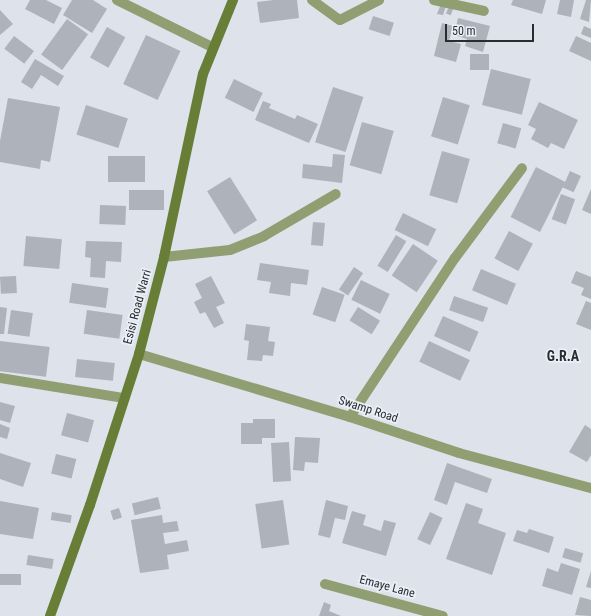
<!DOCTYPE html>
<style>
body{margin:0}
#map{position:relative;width:591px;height:616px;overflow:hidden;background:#dde2eb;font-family:"Roboto Condensed",sans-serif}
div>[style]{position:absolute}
.building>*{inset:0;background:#adb2bb;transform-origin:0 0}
.street>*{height:10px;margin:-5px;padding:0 5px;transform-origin:5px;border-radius:5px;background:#8f9f72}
.secondary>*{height:10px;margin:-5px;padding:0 5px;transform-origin:5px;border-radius:5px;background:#687e37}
span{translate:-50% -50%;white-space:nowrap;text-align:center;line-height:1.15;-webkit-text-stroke:3.5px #eaf0f8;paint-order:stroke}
.street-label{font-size:12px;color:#2a2c2f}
.quarter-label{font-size:14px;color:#2a2c2f;font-weight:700}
.scale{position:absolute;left:445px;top:24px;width:89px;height:18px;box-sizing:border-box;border:2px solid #2a2c2f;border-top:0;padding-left:5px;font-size:12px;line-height:14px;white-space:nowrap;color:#2a2c2f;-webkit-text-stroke:3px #eaf0f8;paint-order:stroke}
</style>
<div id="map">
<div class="building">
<i style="clip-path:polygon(30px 0,46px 0,62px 8px,54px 24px,25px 9px)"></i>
<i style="clip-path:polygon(72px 0,93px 0,107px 9px,92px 33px,63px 15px)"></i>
<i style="clip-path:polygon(274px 0,297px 0,299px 18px,260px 23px,257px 2px)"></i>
<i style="clip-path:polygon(513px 0,546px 0,542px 14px,511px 5px)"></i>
<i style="clip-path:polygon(560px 0,574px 0,571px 17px,557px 14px)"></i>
<i style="clip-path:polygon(586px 0,591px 0,589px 22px,580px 19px)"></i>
<i style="clip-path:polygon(441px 4px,446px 6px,443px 15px,437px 14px)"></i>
<i style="left:449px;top:6px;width:5px;height:8px;rotate:22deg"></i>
<i style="clip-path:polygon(0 10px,13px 24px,0 35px)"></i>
<i style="left:373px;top:16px;width:22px;height:14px;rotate:18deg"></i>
<i style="clip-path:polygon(458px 18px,490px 26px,483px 52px,465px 46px,467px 39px,454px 35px)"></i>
<i style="left:67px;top:19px;width:26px;height:44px;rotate:36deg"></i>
<i style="clip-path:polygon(442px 23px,453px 26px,449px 41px,461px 44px,456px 62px,434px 56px)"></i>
<i style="clip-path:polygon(584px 26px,591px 29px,591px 38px,581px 34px)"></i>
<i style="left:107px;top:27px;width:21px;height:35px;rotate:29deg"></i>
<i style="left:146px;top:35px;width:38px;height:54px;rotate:25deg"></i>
<i style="left:14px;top:36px;width:25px;height:16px;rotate:37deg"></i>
<i style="clip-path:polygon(576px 36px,591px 43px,591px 61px,569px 51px)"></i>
<i style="left:470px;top:54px;width:19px;height:16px"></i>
<i style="clip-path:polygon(35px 59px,64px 76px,58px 86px,41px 75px,32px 89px,21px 82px)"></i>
<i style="left:491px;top:69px;width:41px;height:37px;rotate:14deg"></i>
<i style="left:234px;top:79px;width:32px;height:21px;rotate:26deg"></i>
<i style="left:333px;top:87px;width:32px;height:58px;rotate:18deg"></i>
<i style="left:443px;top:97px;width:28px;height:41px;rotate:17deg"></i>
<i style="clip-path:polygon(8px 98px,60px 107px,50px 162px,41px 160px,40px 169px,0 162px,0 141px)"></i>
<i style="clip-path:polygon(263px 101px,271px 104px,269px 108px,295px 119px,297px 115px,318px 124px,309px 143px,255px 120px)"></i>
<i style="clip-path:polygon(539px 102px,578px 120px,564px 149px,551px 143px,548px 148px,531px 139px,536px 129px,528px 125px)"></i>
<i style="left:86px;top:105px;width:44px;height:31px;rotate:18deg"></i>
<i style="left:362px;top:122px;width:33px;height:45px;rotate:16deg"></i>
<i style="left:503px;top:123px;width:19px;height:21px;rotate:16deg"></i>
<i style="left:442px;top:151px;width:29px;height:46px;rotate:16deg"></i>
<i style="clip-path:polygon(333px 154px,345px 155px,342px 183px,302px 178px,303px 164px,332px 167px)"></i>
<i style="left:108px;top:156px;width:37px;height:26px"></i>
<i style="left:536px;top:167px;width:33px;height:56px;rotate:27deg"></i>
<i style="left:570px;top:171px;width:12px;height:18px;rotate:24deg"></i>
<i style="left:230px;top:177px;width:51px;height:27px;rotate:58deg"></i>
<i style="clip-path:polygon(591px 189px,591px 214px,582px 210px)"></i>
<i style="left:129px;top:190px;width:35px;height:20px"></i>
<i style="left:561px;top:194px;width:15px;height:27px;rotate:20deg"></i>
<i style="left:100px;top:205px;width:26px;height:19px;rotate:2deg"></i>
<i style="left:403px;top:213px;width:37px;height:19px;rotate:26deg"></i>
<i style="left:313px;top:222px;width:12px;height:23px;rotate:5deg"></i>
<i style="left:509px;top:231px;width:27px;height:31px;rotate:28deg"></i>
<i style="left:396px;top:235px;width:12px;height:36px;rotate:31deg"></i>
<i style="left:26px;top:236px;width:36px;height:30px;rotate:5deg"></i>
<i style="clip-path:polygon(86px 241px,122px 242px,121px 262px,106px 261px,105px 278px,90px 277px,91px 258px,85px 257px)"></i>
<i style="left:413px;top:244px;width:30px;height:38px;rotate:34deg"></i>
<i style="clip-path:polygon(260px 263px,309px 270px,307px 285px,291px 283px,290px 296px,269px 293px,271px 282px,257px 280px)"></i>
<i style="left:354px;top:267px;width:11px;height:27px;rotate:34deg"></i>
<i style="left:481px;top:269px;width:38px;height:23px;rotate:23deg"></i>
<i style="clip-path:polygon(576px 271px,591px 277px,591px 299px,581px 295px,584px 288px,571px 283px)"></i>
<i style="left:16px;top:276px;width:17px;height:16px;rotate:87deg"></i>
<i style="clip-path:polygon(211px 276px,225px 303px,216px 307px,224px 323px,214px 328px,205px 312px,200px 314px,194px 302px,202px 298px,195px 284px)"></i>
<i style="left:361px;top:280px;width:32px;height:22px;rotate:26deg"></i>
<i style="left:72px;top:283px;width:37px;height:20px;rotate:8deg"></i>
<i style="left:322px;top:287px;width:24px;height:29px;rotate:19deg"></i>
<i style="left:454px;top:296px;width:36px;height:15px;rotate:19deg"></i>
<i style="clip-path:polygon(586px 301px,591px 303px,591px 330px,576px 324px)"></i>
<i style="clip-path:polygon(0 307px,7px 308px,4px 334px,0 334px)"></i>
<i style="left:358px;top:307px;width:26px;height:16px;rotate:32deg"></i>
<i style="left:11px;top:310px;width:22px;height:24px;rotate:8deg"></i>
<i style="left:87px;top:310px;width:36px;height:24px;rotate:8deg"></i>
<i style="left:443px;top:316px;width:39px;height:22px;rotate:24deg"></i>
<i style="clip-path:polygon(246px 324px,270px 327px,268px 341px,275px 342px,273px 356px,263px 355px,262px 361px,247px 360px,249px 341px,244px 340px)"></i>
<i style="left:0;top:341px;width:50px;height:30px;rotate:7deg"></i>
<i style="left:429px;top:341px;width:45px;height:23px;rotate:25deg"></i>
<i style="left:77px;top:359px;width:38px;height:18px;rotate:6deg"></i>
<i style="clip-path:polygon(0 402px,15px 406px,10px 423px,0 420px)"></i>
<i style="left:67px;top:413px;width:28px;height:23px;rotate:15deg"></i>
<i style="clip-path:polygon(253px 419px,275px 419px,275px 438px,262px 438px,262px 444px,241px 444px,241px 423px,253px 423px)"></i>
<i style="clip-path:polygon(0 424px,10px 428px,7px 439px,0 437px)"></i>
<i style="clip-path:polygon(585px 425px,591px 429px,591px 455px,587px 462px,569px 452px)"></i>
<i style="clip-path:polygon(295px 437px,320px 438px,318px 463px,305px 462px,304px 471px,293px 470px)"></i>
<i style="left:289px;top:442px;width:39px;height:18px;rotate:87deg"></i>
<i style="clip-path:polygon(0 453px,31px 463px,23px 487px,0 479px)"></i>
<i style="left:56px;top:454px;width:21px;height:20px;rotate:14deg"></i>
<i style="clip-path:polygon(447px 463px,492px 479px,487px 493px,455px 482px,447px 505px,434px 500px)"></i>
<i style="left:158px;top:497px;width:12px;height:27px;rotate:76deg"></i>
<i style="left:283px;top:500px;width:45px;height:28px;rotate:82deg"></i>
<i style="clip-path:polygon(326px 500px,348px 506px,345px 520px,335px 518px,330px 538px,318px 535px)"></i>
<i style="clip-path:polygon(0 501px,39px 508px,33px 539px,0 534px)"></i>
<i style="clip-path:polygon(466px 503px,483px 509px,478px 523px,506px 533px,492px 575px,446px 559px)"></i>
<i style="left:119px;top:508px;width:10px;height:9px;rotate:73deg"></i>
<i style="clip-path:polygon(352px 511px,366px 515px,363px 525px,381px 531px,384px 520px,396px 523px,386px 556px,342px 543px)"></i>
<i style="left:52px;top:512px;width:20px;height:8px;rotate:9deg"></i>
<i style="left:430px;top:512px;width:14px;height:30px;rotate:25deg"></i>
<i style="clip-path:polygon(162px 515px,163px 523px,177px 521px,179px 531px,163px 533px,165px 544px,187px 540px,189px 551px,167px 555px,169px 569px,140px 573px,131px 520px)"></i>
<i style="clip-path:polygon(529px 529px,554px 537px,549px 553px,513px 541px,517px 530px,527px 533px)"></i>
<i style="left:565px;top:548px;width:19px;height:10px;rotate:16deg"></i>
<i style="left:28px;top:555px;width:26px;height:10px;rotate:9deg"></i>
<i style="clip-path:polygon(561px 563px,580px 569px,572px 595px,542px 586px,547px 568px,558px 572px)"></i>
<i style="clip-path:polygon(591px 571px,591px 588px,586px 587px)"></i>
<i style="left:21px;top:574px;width:11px;height:21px;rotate:90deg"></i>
<i style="clip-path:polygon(580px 597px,591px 600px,591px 616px,575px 615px)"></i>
<i style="clip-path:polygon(324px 602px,331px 605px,329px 611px,341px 616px,319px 616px)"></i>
</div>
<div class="street">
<i style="left:117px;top:0;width:106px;rotate:26.3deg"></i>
<i style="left:312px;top:0;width:34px;rotate:36deg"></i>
<i style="left:340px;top:20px;width:44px;rotate:-27.1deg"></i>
<i style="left:434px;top:0;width:51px;rotate:12.4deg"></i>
<i style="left:164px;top:257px;width:66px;rotate:-6.1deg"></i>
<i style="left:230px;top:250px;width:37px;rotate:-22deg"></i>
<i style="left:264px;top:236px;width:83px;rotate:-30.3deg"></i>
<i style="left:139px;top:354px;width:220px;rotate:16.6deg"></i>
<i style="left:350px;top:417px;width:115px;rotate:18.3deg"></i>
<i style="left:459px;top:453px;width:137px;rotate:14.9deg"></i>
<i style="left:0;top:378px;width:126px;rotate:9.2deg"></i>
<i style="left:350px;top:417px;width:191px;rotate:-56.6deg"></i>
<i style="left:455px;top:258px;width:112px;rotate:-53.3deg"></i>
<i style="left:325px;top:584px;width:122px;rotate:15.2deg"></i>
</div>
<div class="secondary">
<i style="left:50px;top:616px;width:118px;rotate:-70.2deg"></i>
<i style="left:90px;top:505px;width:159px;rotate:-72deg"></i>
<i style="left:139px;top:354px;width:100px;rotate:-75.5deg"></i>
<i style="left:164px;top:257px;width:187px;rotate:-78deg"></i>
<i style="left:203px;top:74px;width:80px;rotate:-67.9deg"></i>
</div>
<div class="street-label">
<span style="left:138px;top:307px;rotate:-75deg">Esisi Road Warri</span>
<span style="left:368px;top:410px;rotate:18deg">Swamp Road</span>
<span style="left:387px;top:587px;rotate:15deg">Emaye Lane</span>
</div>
<div class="quarter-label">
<span style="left:563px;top:356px">G.R.A</span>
</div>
<div class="scale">50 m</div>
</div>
